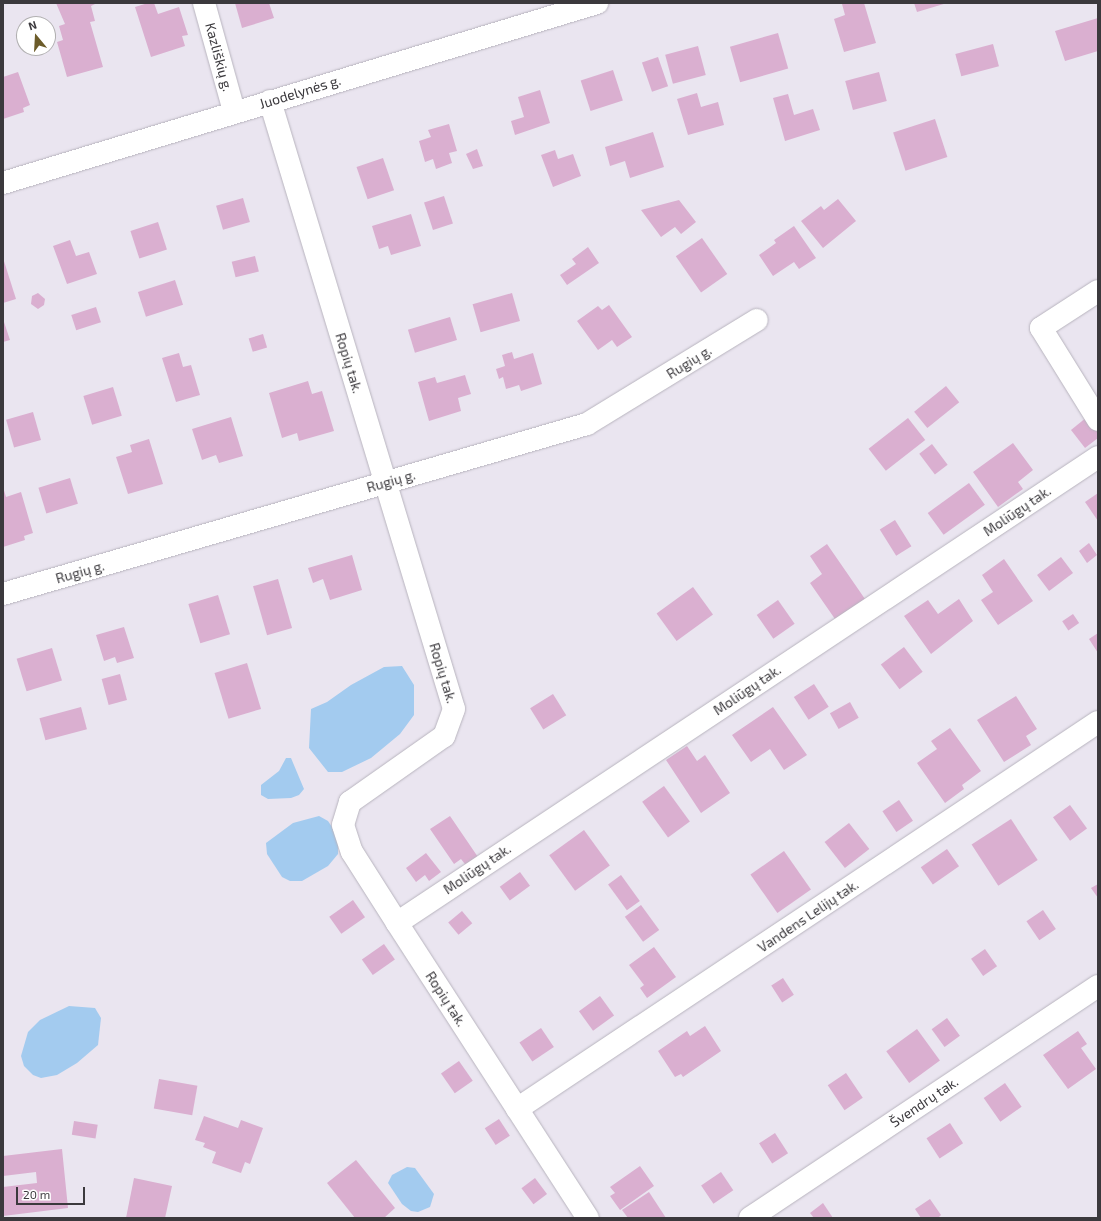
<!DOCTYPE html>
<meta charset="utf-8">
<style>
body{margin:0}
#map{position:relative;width:1101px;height:1221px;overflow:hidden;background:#eae5f0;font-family:"Exo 2",sans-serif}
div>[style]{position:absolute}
.water>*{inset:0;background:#a3cbef}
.building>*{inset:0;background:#daafd0;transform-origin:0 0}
.roads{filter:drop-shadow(0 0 1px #b8b4be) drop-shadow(0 0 1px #b8b4be)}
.minor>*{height:22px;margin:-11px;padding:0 11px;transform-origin:11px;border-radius:11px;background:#fff}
span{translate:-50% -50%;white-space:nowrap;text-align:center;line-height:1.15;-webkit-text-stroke:3px #fff;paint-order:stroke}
.street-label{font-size:14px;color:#3b393d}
.frame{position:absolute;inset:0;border:4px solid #3b393d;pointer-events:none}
.north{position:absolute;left:16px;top:16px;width:40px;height:40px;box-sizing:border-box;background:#fff;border:1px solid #b1b0b1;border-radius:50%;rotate:342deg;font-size:11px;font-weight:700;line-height:16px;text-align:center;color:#3b393d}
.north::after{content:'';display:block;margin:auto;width:14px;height:18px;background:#6c5c2a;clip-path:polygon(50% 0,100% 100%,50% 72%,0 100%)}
.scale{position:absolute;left:16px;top:1187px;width:69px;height:18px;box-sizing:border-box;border:2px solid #3b393d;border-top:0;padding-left:5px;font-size:12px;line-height:14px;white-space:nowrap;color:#3b393d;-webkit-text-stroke:3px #fff;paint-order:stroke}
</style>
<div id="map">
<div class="water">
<i style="clip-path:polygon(402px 666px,414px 685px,414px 715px,400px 734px,371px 758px,342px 772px,328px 772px,309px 748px,311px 709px,327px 702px,351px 685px,384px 667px)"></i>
<i style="clip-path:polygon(286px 758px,291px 758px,304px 789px,299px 795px,291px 798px,268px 799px,261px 795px,261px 785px,279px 771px)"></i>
<i style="clip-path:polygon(319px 816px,328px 821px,334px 830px,338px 840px,338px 854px,328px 866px,302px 881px,290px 881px,282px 877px,267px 854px,266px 843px,293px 823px)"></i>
<i style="clip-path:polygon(69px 1006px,95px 1008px,101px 1018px,98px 1045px,77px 1063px,57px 1075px,41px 1078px,33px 1075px,24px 1066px,21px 1056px,28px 1032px,40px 1020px)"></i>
<i style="clip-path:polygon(407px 1167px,415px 1168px,434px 1194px,430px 1207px,418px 1212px,411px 1211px,402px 1204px,388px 1183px,392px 1175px)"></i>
</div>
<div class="building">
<i style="clip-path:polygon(56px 3px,97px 3px,91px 6px,95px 21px,90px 22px,103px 67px,67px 77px,57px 42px,63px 40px,59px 26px,65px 24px)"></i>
<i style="clip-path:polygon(148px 3px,154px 3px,158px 14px,179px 7px,188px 35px,182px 36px,185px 46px,151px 57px,135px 7px)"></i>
<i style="clip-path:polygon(235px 3px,269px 3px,274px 18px,242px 28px)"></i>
<i style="clip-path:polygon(864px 3px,876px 43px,844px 52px,834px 19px,845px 15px,842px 4px)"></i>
<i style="clip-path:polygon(914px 3px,947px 3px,917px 12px)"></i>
<i style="clip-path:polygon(1098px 18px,1098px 51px,1065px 61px,1055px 31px)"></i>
<i style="left:778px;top:33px;width:37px;height:50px;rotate:74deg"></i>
<i style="left:993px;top:44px;width:23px;height:39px;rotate:75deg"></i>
<i style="left:698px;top:46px;width:30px;height:34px;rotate:75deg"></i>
<i style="left:658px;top:57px;width:31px;height:17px;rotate:71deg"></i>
<i style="left:613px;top:70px;width:32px;height:34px;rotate:72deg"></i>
<i style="clip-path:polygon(18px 72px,30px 105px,23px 108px,24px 112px,3px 119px,3px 77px)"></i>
<i style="left:879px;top:72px;width:30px;height:35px;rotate:75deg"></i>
<i style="clip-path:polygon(540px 90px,550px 123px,515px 135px,511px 121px,524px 117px,518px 97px)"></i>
<i style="clip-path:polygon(697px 93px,701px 107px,718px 102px,724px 125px,688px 135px,677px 99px)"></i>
<i style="clip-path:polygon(788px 94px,794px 115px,813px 109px,820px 130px,785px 141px,773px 98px)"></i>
<i style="left:935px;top:119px;width:40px;height:44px;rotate:72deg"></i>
<i style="clip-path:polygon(449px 124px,457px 151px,449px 153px,452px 163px,436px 169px,433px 159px,425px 162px,419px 141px,431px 137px,428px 130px)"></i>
<i style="clip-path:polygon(653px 132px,664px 167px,630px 178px,625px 161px,610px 166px,605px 147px)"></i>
<i style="clip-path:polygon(477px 149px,483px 166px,473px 169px,466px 154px)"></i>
<i style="clip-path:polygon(555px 150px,558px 159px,573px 154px,581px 176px,553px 187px,541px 155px)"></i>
<i style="left:383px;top:158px;width:34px;height:28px;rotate:71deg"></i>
<i style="left:444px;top:196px;width:29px;height:21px;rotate:72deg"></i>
<i style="left:243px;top:198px;width:25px;height:28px;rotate:74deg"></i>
<i style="clip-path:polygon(838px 199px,856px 221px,823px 248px,801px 221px,821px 206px,824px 210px)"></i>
<i style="clip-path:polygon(679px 200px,696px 222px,681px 234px,675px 227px,661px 237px,641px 210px)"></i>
<i style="clip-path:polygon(411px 214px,421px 246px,391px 255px,388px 246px,379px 249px,372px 226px)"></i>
<i style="left:158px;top:222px;width:29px;height:29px;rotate:72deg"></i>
<i style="clip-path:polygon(794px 226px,816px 258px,799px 269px,794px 262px,773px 276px,759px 255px,776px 243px,774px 240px)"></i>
<i style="left:702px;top:238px;width:44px;height:32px;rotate:55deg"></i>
<i style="clip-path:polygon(70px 240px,76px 256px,89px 252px,97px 274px,67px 284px,53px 246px)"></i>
<i style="clip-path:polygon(588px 247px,599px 263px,567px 285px,560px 275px,576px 264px,572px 259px)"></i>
<i style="left:255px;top:256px;width:16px;height:24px;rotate:76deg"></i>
<i style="clip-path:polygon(3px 258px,16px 299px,3px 303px)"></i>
<i style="left:175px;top:280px;width:26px;height:39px;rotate:72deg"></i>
<i style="clip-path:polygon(38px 293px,45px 299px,44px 305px,38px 309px,31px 304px,32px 296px)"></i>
<i style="left:512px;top:293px;width:29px;height:41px;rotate:74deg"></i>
<i style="clip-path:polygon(609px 305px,632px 337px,617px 347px,612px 340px,598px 350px,577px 321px,598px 306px,602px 310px)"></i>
<i style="left:96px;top:307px;width:16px;height:26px;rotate:72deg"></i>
<i style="left:450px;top:317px;width:24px;height:44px;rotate:73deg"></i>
<i style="clip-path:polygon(3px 319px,10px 340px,3px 342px)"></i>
<i style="left:263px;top:334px;width:14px;height:15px;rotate:73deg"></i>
<i style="clip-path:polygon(512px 352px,514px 359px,533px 353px,542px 384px,521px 391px,519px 385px,506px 389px,503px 377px,499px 379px,496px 369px,505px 366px,502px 355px)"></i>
<i style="clip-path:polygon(179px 353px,183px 367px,191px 365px,200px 395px,176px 402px,162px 358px)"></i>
<i style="clip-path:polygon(465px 375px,471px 394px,458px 398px,461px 411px,429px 421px,418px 382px,435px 377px,437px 383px)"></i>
<i style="clip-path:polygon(308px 381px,312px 394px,322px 391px,334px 431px,299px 441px,297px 433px,282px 438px,269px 393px)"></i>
<i style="left:946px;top:386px;width:21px;height:41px;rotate:51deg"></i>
<i style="left:113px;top:387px;width:30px;height:31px;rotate:73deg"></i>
<i style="left:33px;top:412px;width:29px;height:28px;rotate:74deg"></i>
<i style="clip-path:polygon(231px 417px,243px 456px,219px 463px,216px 455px,202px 460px,192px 429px)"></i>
<i style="clip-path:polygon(1087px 417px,1098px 432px,1098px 438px,1085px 448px,1071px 430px)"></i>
<i style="left:908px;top:418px;width:28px;height:50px;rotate:52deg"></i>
<i style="clip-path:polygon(149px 439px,163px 484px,128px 494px,116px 457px,132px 452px,130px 445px)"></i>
<i style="clip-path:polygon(1013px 443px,1033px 470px,1018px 482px,1023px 489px,998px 507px,973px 472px)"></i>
<i style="left:932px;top:444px;width:26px;height:16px;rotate:53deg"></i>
<i style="left:70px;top:478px;width:27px;height:33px;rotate:73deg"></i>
<i style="left:969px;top:483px;width:27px;height:51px;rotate:54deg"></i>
<i style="clip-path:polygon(3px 487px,6px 497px,21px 492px,33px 533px,24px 536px,25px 540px,3px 547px)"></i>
<i style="clip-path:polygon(1098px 493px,1098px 521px,1085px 502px)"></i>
<i style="left:895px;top:520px;width:31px;height:18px;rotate:58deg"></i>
<i style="clip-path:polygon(1089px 543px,1097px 555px,1087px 563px,1079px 551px)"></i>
<i style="clip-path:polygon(827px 544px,865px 599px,835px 619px,810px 583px,822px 574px,810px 556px)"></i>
<i style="clip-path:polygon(352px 555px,362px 590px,330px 600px,323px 579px,313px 583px,308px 568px)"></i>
<i style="left:1061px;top:557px;width:20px;height:30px;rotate:53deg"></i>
<i style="clip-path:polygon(1004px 559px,1033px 601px,998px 625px,981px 600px,993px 592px,982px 575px)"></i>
<i style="left:278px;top:579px;width:51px;height:26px;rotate:74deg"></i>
<i style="left:693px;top:587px;width:34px;height:45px;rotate:54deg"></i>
<i style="left:218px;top:595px;width:41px;height:31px;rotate:73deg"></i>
<i style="clip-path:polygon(959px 599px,973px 621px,931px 654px,904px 616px,928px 600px,938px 614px)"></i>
<i style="left:778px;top:600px;width:29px;height:26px;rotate:55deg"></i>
<i style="left:1073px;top:614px;width:11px;height:13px;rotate:56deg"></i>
<i style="clip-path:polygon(124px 627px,134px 658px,117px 663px,115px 657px,104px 661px,96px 635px)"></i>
<i style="clip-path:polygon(1098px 633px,1098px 653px,1089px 639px)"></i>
<i style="left:904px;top:647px;width:31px;height:29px;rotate:53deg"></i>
<i style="left:52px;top:648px;width:34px;height:37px;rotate:73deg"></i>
<i style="left:247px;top:663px;width:48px;height:34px;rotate:73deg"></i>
<i style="left:120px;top:674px;width:27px;height:19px;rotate:75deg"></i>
<i style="left:814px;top:684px;width:27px;height:24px;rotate:57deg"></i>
<i style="left:553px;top:694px;width:25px;height:27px;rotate:58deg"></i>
<i style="clip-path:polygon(1016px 696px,1037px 729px,1026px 736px,1031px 745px,1004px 762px,977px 720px)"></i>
<i style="left:850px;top:702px;width:18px;height:23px;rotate:61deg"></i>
<i style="left:81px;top:707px;width:23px;height:43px;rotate:75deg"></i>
<i style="clip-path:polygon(773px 707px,807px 755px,784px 770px,770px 749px,751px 762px,732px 735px)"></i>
<i style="clip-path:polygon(950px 728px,981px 771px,962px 785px,964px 789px,945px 803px,917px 763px,937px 749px,931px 741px)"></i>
<i style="clip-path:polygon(687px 746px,697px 761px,705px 755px,730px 793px,701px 813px,666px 760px)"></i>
<i style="left:664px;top:786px;width:44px;height:27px;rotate:54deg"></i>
<i style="left:899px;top:800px;width:25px;height:20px;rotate:56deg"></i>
<i style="left:1070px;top:805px;width:29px;height:21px;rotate:54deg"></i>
<i style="clip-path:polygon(450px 816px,480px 860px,468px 868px,461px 859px,454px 864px,430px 829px)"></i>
<i style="left:1011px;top:819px;width:49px;height:47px;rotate:57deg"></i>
<i style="left:849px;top:823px;width:33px;height:31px;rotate:52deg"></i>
<i style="left:584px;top:830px;width:44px;height:43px;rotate:54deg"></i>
<i style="left:947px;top:849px;width:21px;height:32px;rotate:55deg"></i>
<i style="left:784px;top:851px;width:47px;height:41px;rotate:55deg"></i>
<i style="clip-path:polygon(426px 853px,441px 872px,429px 881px,425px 875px,416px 882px,406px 868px)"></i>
<i style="left:520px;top:872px;width:17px;height:25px;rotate:54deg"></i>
<i style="left:621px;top:875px;width:32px;height:16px;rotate:54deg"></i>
<i style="clip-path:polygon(1098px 884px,1098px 898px,1091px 888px)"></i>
<i style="left:353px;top:900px;width:21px;height:29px;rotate:55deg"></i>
<i style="left:641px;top:905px;width:31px;height:20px;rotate:54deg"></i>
<i style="left:1043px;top:910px;width:23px;height:20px;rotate:56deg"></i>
<i style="left:462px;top:911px;width:16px;height:18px;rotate:50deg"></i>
<i style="left:384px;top:944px;width:19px;height:27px;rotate:55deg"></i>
<i style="clip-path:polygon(654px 947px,676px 977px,647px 998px,640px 988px,644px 985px,629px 965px)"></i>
<i style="left:985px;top:949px;width:21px;height:17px;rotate:55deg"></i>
<i style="left:783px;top:978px;width:20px;height:14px;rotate:57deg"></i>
<i style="left:600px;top:996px;width:24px;height:26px;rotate:54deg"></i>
<i style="left:947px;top:1018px;width:22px;height:19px;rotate:54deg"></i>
<i style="clip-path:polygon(705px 1026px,721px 1051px,683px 1077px,681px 1074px,675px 1077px,658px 1051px,687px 1031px,690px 1036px)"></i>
<i style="left:541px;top:1028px;width:23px;height:26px;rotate:56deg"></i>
<i style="left:917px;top:1029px;width:39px;height:38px;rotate:54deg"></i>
<i style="clip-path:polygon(1078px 1031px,1087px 1044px,1081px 1048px,1096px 1069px,1068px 1089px,1043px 1055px)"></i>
<i style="left:459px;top:1061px;width:24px;height:22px;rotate:55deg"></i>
<i style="left:846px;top:1073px;width:30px;height:22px;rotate:56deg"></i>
<i style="left:159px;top:1079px;width:39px;height:30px;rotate:10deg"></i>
<i style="left:1005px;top:1083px;width:29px;height:26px;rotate:55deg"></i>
<i style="clip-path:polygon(204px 1116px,238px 1128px,241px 1120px,263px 1128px,250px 1164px,245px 1162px,241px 1173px,212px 1163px,216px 1152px,203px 1147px,205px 1143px,195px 1140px)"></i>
<i style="left:499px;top:1119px;width:20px;height:17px;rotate:57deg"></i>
<i style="left:74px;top:1121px;width:24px;height:14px;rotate:9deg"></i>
<i style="left:950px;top:1123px;width:24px;height:28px;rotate:57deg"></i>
<i style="left:775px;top:1133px;width:24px;height:19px;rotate:57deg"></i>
<i style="clip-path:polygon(62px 1149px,68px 1208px,3px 1216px,3px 1187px,37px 1183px,36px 1172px,3px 1176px,3px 1156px)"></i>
<i style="clip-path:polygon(356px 1160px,395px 1208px,384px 1218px,355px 1218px,327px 1183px)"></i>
<i style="clip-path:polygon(640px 1166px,654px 1186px,620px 1210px,610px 1196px,615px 1193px,610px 1187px)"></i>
<i style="left:721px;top:1172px;width:22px;height:24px;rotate:56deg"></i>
<i style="clip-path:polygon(134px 1178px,172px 1186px,165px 1218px,126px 1218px)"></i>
<i style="left:535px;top:1178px;width:20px;height:17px;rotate:53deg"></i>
<i style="clip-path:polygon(649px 1192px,666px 1218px,628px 1218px,622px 1210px)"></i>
<i style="clip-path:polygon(930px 1199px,941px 1215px,938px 1218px,921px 1218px,915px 1209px)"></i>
<i style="clip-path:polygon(823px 1203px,833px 1218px,814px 1218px,810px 1213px)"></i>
</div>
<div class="roads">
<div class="minor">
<i style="left:204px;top:3px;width:112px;rotate:74.5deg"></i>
<i style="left:270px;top:101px;width:635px;rotate:73.16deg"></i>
<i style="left:454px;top:709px;width:29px;rotate:110deg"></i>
<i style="left:444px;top:736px;width:115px;rotate:144.9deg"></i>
<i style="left:350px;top:802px;width:24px;rotate:107deg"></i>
<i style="left:343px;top:825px;width:28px;rotate:72deg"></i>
<i style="left:352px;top:852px;width:84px;rotate:57.6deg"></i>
<i style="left:397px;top:923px;width:351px;rotate:57.1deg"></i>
<i style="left:3px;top:183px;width:621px;rotate:-16.86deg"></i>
<i style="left:1098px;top:291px;width:68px;rotate:147deg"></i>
<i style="left:1041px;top:328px;width:108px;rotate:58.2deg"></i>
<i style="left:3px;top:594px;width:608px;rotate:-16.23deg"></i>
<i style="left:587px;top:424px;width:199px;rotate:-31.5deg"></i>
<i style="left:397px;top:923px;width:842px;rotate:-33.61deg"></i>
<i style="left:517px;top:1109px;width:698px;rotate:-33.67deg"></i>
<i style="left:750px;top:1218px;width:418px;rotate:-33.7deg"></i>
</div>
</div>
<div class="street-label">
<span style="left:219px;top:57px;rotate:75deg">Kazliškių g.</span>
<span style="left:300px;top:92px;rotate:-17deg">Juodelynės g.</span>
<span style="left:689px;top:362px;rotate:-32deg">Rugių g.</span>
<span style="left:349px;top:363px;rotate:73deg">Ropių tak.</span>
<span style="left:391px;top:481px;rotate:-16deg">Rugių g.</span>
<span style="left:1017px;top:511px;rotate:-34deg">Moliūgų tak.</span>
<span style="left:80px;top:572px;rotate:-16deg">Rugių g.</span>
<span style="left:443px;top:673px;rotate:73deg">Ropių tak.</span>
<span style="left:747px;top:690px;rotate:-34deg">Moliūgų tak.</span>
<span style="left:477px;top:869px;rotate:-34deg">Moliūgų tak.</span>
<span style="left:808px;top:916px;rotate:-34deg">Vandens Lelijų tak.</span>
<span style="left:446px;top:999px;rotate:57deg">Ropių tak.</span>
<span style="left:924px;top:1102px;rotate:-34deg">Švendrų tak.</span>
</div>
<div class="frame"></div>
<div class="north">N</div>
<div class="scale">20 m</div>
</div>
